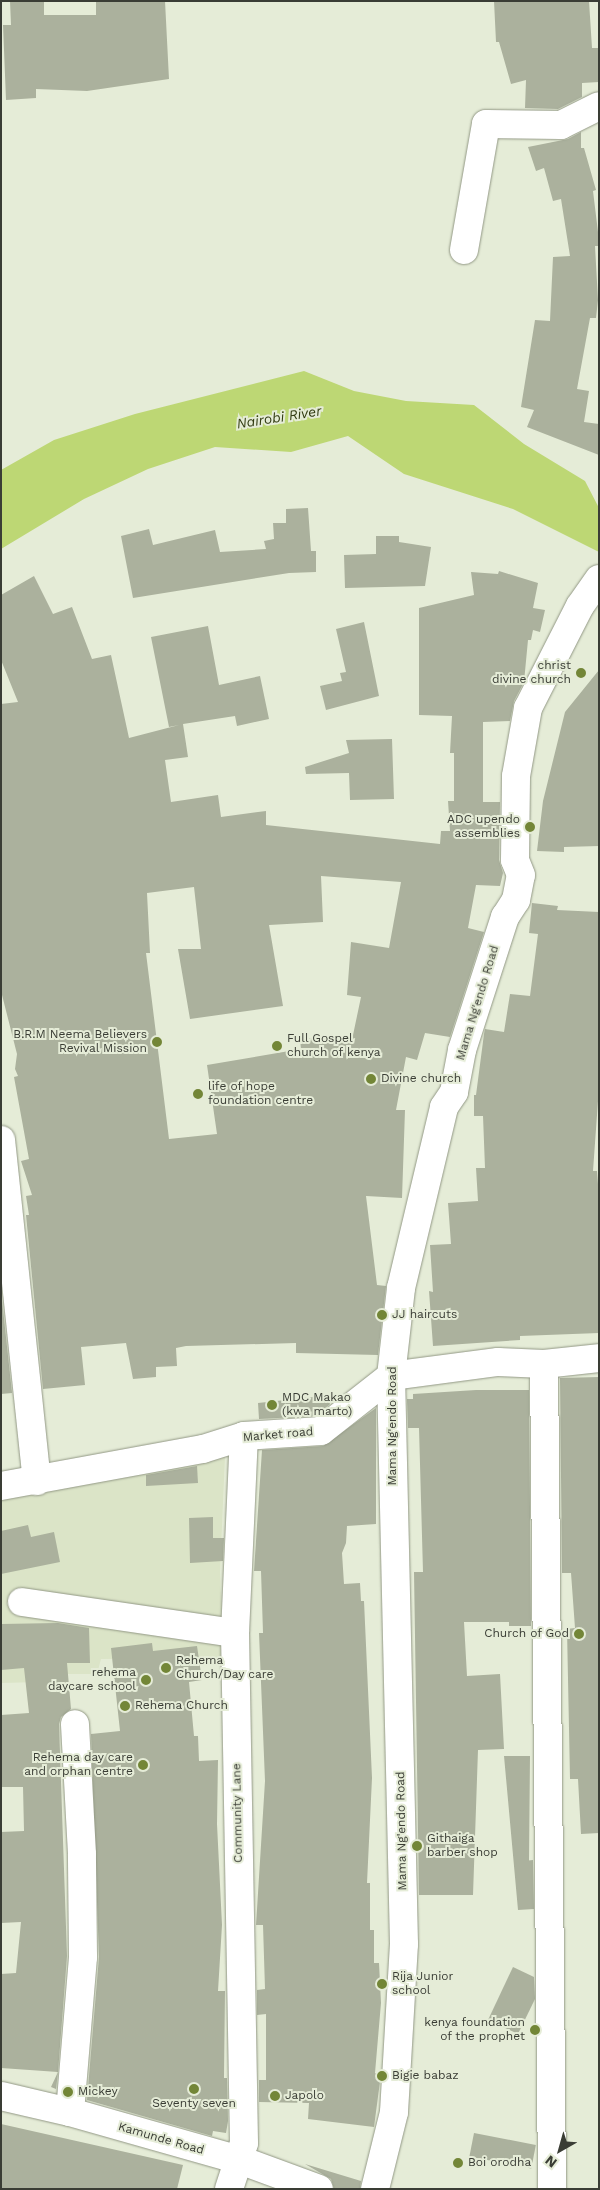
<!DOCTYPE html>
<style>
body{margin:0}
#map{position:relative;width:600px;height:2190px;overflow:hidden;background:#e5ecd7;font-family:"Work Sans",sans-serif}
div>[style]{position:absolute}
.built>*{inset:0;background:#dbe4c7}
.water>*{inset:0;background:#bdd774}
.building>*{inset:0;background:#abb19d;transform-origin:0 0}
.roads{filter:drop-shadow(0 0 1px #929885) drop-shadow(0 0 1px #929885)}
.minor>*{height:28px;margin:-14px;padding:0 14px;transform-origin:14px;border-radius:14px;background:#fff}
.dots>*{width:14px;height:14px;translate:-50% -50%;box-sizing:border-box;border:2px solid #e5ecd7;border-radius:50%}
span{translate:-50% -50%;white-space:nowrap;text-align:center;line-height:1.15;-webkit-text-stroke:4px #e5ecd7;paint-order:stroke}
.poi-label{font-size:12px;color:#3a3d35}
.right{translate:-100% -50%;text-align:right}
.left{translate:0 -50%;text-align:left}
.street-label{font-size:12px;color:#3a3d35}
.water-label{font-size:14px;color:#303a10;font-style:italic}
.frame{position:absolute;inset:0;border:2px solid #3a3d35;pointer-events:none}
.north{position:absolute;left:535px;top:2125px;width:50px;height:50px;-webkit-text-stroke:4px #e5ecd7;paint-order:stroke;rotate:218deg;font-size:14px;font-weight:700;line-height:20px;text-align:center;color:#3a3d35}
.north::after{content:'';display:block;margin:auto;width:18px;height:22px;background:#3a3d35;clip-path:polygon(50% 0,100% 100%,50% 72%,0 100%)}
</style>
<div id="map">
<div class="built">
<i style="clip-path:polygon(225px 1457px,220px 1572px,224px 1658px,101px 1659px,97px 1674px,40px 1674px,40px 1682px,1px 1683px,1px 1498px)"></i>
</div>
<div class="water">
<i style="clip-path:polygon(304px 371px,354px 391px,406px 401px,474px 405px,524px 444px,585px 481px,599px 508px,599px 552px,513px 509px,404px 474px,348px 436px,291px 452px,215px 447px,148px 469px,84px 499px,1px 549px,1px 470px,54px 440px,135px 414px)"></i>
</div>
<div class="building">
<i style="clip-path:polygon(10px 1px,44px 1px,44px 15px,96px 15px,96px 1px,165px 1px,169px 79px,87px 91px,36px 89px,36px 98px,6px 100px,3px 25px,11px 25px)"></i>
<i style="clip-path:polygon(494px 1px,589px 1px,592px 48px,599px 48px,599px 82px,582px 83px,582px 97px,558px 109px,525px 108px,526px 80px,511px 84px,499px 42px,496px 42px)"></i>
<i style="clip-path:polygon(581px 132px,581px 148px,584px 148px,596px 190px,593px 191px,598px 232px,598px 246px,595px 246px,598px 300px,596px 318px,590px 318px,577px 389px,589px 391px,584px 422px,599px 424px,599px 455px,527px 427px,534px 410px,521px 407px,535px 320px,550px 321px,553px 257px,570px 256px,561px 199px,553px 201px,544px 168px,536px 171px,528px 147px,568px 139px)"></i>
<i style="clip-path:polygon(308px 508px,311px 551px,316px 551px,316px 572px,289px 573px,133px 598px,121px 536px,149px 529px,153px 545px,215px 530px,220px 552px,266px 549px,264px 541px,274px 539px,273px 523px,286px 523px,286px 509px)"></i>
<i style="clip-path:polygon(376px 536px,399px 536px,399px 542px,431px 547px,425px 586px,345px 588px,344px 555px,376px 554px)"></i>
<i style="clip-path:polygon(evenodd,499px 571px,538px 583px,533px 608px,545px 610px,540px 632px,533px 630px,531px 640px,528px 640px,524px 682px,514px 701px,510px 721px,483px 722px,483px 802px,500px 802px,499px 860px,503px 873px,500px 886px,476px 885px,468px 928px,484px 932px,450px 1037px,425px 1033px,417px 1060px,406px 1057px,396px 1110px,405px 1110px,402px 1198px,366px 1196px,377px 1285px,386px 1286px,378px 1355px,296px 1353px,296px 1343px,186px 1346px,176px 1348px,177px 1366px,156px 1367px,156px 1377px,133px 1379px,126px 1343px,81px 1347px,85px 1385px,43px 1389px,26px 1215px,29px 1215px,26px 1196px,32px 1195px,21px 1161px,29px 1159px,14px 1077px,18px 1076px,15px 1069px,17px 1054px,1px 991px,1px 704px,18px 702px,1px 660px,1px 595px,34px 576px,53px 614px,72px 607px,92px 659px,111px 655px,129px 738px,179px 725px,169px 727px,151px 637px,208px 626px,219px 685px,260px 676px,269px 719px,237px 726px,235px 716px,183px 724px,188px 757px,165px 760px,171px 802px,218px 795px,221px 817px,266px 811px,266px 825px,440px 844px,441px 831px,450px 831px,448px 801px,454px 801px,454px 753px,450px 753px,452px 716px,419px 715px,419px 608px,474px 595px,471px 572px,498px 574px,499px 571px,321px 876px,401px 882px,389px 948px,351px 942px,347px 995px,361px 997px,353px 1035px,300px 1039px,301px 1049px,207px 1065px,217px 1134px,169px 1139px,146px 953px,150px 953px,147px 893px,194px 887px,201px 949px,178px 949px,190px 1019px,283px 1006px,269px 925px,323px 922px,321px 876px)"></i>
<i style="clip-path:polygon(364px 622px,379px 696px,326px 710px,320px 686px,342px 681px,340px 673px,346px 672px,336px 629px)"></i>
<i style="clip-path:polygon(599px 670px,599px 846px,564px 847px,564px 852px,537px 851px,543px 801px,565px 712px)"></i>
<i style="clip-path:polygon(392px 739px,394px 799px,350px 800px,349px 773px,306px 774px,305px 767px,349px 753px,346px 740px)"></i>
<i style="clip-path:polygon(532px 903px,558px 906px,557px 910px,599px 912px,599px 1087px,593px 1171px,597px 1171px,599px 1197px,599px 1333px,520px 1336px,520px 1340px,433px 1346px,429px 1291px,433px 1292px,430px 1245px,451px 1244px,448px 1203px,478px 1201px,476px 1168px,485px 1168px,483px 1116px,474px 1116px,474px 1095px,476px 1095px,484px 1034px,485px 1029px,504px 1032px,510px 994px,530px 996px,538px 934px,529px 933px)"></i>
<i style="clip-path:polygon(1px 1291px,12px 1393px,1px 1394px)"></i>
<i style="clip-path:polygon(599px 1377px,599px 1833px,581px 1834px,578px 1779px,570px 1779px,567px 1629px,575px 1628px,571px 1573px,562px 1573px,560px 1378px)"></i>
<i style="clip-path:polygon(476px 1390px,529px 1390px,531px 1626px,509px 1626px,509px 1622px,464px 1622px,467px 1676px,500px 1674px,504px 1749px,478px 1750px,473px 1895px,419px 1895px,414px 1572px,423px 1572px,419px 1428px,408px 1428px,407px 1399px,413px 1399px,413px 1394px)"></i>
<i style="clip-path:polygon(331px 1395px,331px 1401px,334px 1401px,315px 1416px,259px 1419px,258px 1403px)"></i>
<i style="clip-path:polygon(376px 1408px,376px 1524px,347px 1526px,346px 1543px,342px 1553px,344px 1584px,360px 1583px,361px 1601px,364px 1601px,372px 1778px,367px 1883px,370px 1883px,370px 1930px,374px 1930px,374px 1963px,379px 1963px,381px 2003px,375px 2073px,381px 2074px,374px 2127px,308px 2119px,309px 2103px,259px 2102px,259px 2080px,266px 2080px,266px 2014px,257px 2015px,257px 1990px,265px 1989px,263px 1925px,256px 1925px,265px 1781px,259px 1633px,263px 1633px,261px 1571px,254px 1571px,262px 1450px,323px 1446px)"></i>
<i style="clip-path:polygon(197px 1466px,198px 1483px,146px 1486px,146px 1475px)"></i>
<i style="clip-path:polygon(213px 1517px,213px 1538px,224px 1538px,223px 1561px,190px 1563px,189px 1518px)"></i>
<i style="clip-path:polygon(28px 1525px,31px 1537px,54px 1532px,60px 1562px,1px 1574px,1px 1531px)"></i>
<i style="clip-path:polygon(58px 1623px,89px 1628px,90px 1663px,67px 1663px,71px 1709px,61px 1717px,59px 1724px,67px 1956px,58px 2072px,1px 2068px,1px 1974px,16px 1973px,21px 1922px,1px 1923px,1px 1832px,24px 1831px,23px 1787px,1px 1787px,1px 1715px,29px 1713px,24px 1668px,1px 1670px,1px 1624px)"></i>
<i style="clip-path:polygon(152px 1643px,153px 1651px,197px 1646px,202px 1680px,189px 1682px,194px 1736px,198px 1736px,199px 1761px,218px 1760px,217px 1824px,222px 1925px,218px 1991px,225px 1991px,224px 2078px,227px 2078px,228px 2121px,226px 2133px,213px 2131px,212px 2136px,87px 2100px,99px 1957px,91px 1734px,120px 1731px,111px 1648px)"></i>
<i style="clip-path:polygon(504px 1756px,530px 1756px,529px 1861px,524px 1861px,533px 1860px,534px 1909px,518px 1910px)"></i>
<i style="clip-path:polygon(513px 1967px,534px 1977px,535px 1999px,518px 2034px,488px 2020px)"></i>
<i style="clip-path:polygon(58px 2072px,56px 2089px,51px 2087px)"></i>
<i style="clip-path:polygon(1px 2124px,183px 2165px,177px 2189px,1px 2189px)"></i>
<i style="left:474px;top:2133px;width:63px;height:24px;rotate:11deg"></i>
<i style="clip-path:polygon(305px 2164px,361px 2181px,360px 2189px,334px 2189px,331px 2179px)"></i>
</div>
<div class="roads">
<div class="minor">
<i style="left:464px;top:250px;width:128px;rotate:-80.1deg"></i>
<i style="left:486px;top:124px;width:75px;rotate:0.8deg"></i>
<i style="left:561px;top:125px;width:42px;rotate:-26.6deg"></i>
<i style="left:1px;top:1140px;width:343px;rotate:84deg"></i>
<i style="left:544px;top:1364px;width:825px;rotate:89.44deg"></i>
<i style="left:1px;top:1486px;width:205px;rotate:-10.4deg"></i>
<i style="left:203px;top:1449px;width:43px;rotate:-17.6deg"></i>
<i style="left:244px;top:1436px;width:77px;rotate:-3.7deg"></i>
<i style="left:321px;top:1431px;width:89px;rotate:-38.2deg"></i>
<i style="left:391px;top:1376px;width:108px;rotate:-7.5deg"></i>
<i style="left:498px;top:1362px;width:46px;rotate:2.5deg"></i>
<i style="left:544px;top:1364px;width:55px;rotate:-6.2deg"></i>
<i style="left:22px;top:1602px;width:215px;rotate:8.3deg"></i>
<i style="left:1px;top:2096px;width:71px;rotate:13.1deg"></i>
<i style="left:70px;top:2112px;width:177px;rotate:15.8deg"></i>
<i style="left:240px;top:2160px;width:84px;rotate:20.2deg"></i>
<i style="left:70px;top:2112px;width:156px;rotate:-85.2deg"></i>
<i style="left:83px;top:1957px;width:103px;rotate:-90.6deg"></i>
<i style="left:82px;top:1854px;width:130px;rotate:-93.1deg"></i>
<i style="left:229px;top:2189px;width:48px;rotate:-71.9deg"></i>
<i style="left:244px;top:2143px;width:510px;rotate:-91.01deg"></i>
<i style="left:235px;top:1633px;width:197px;rotate:-87.4deg"></i>
<i style="left:375px;top:2189px;width:79px;rotate:-76.1deg"></i>
<i style="left:394px;top:2112px;width:168px;rotate:-86.6deg"></i>
<i style="left:404px;top:1944px;width:568px;rotate:-91.31deg"></i>
<i style="left:391px;top:1376px;width:89px;rotate:-83.5deg"></i>
<i style="left:401px;top:1288px;width:186px;rotate:-76.6deg"></i>
<i style="left:444px;top:1107px;width:18px;rotate:-56deg"></i>
<i style="left:454px;top:1092px;width:43px;rotate:-79.2deg"></i>
<i style="left:462px;top:1050px;width:140px;rotate:-72.1deg"></i>
<i style="left:505px;top:917px;width:20px;rotate:-57deg"></i>
<i style="left:516px;top:900px;width:25px;rotate:-79deg"></i>
<i style="left:521px;top:875px;width:16px;rotate:-112deg"></i>
<i style="left:515px;top:860px;width:84px;rotate:-89.3deg"></i>
<i style="left:516px;top:776px;width:69px;rotate:-80deg"></i>
<i style="left:528px;top:708px;width:114px;rotate:-63deg"></i>
<i style="left:580px;top:606px;width:33px;rotate:-55deg"></i>
</div>
</div>
<div class="dots">
<i style="left:581px;top:673px;background:#738637"></i>
<i style="left:530px;top:827px;background:#738637"></i>
<i style="left:157px;top:1042px;background:#738637"></i>
<i style="left:277px;top:1046px;background:#738637"></i>
<i style="left:371px;top:1079px;background:#738637"></i>
<i style="left:198px;top:1094px;background:#738637"></i>
<i style="left:382px;top:1315px;background:#738637"></i>
<i style="left:272px;top:1405px;background:#738637"></i>
<i style="left:579px;top:1634px;background:#738637"></i>
<i style="left:166px;top:1668px;background:#738637"></i>
<i style="left:146px;top:1680px;background:#738637"></i>
<i style="left:125px;top:1706px;background:#738637"></i>
<i style="left:143px;top:1765px;background:#738637"></i>
<i style="left:417px;top:1846px;background:#738637"></i>
<i style="left:382px;top:1984px;background:#738637"></i>
<i style="left:535px;top:2030px;background:#738637"></i>
<i style="left:382px;top:2076px;background:#738637"></i>
<i style="left:194px;top:2089px;background:#738637"></i>
<i style="left:68px;top:2092px;background:#738637"></i>
<i style="left:275px;top:2096px;background:#738637"></i>
<i style="left:458px;top:2163px;background:#738637"></i>
</div>
<div class="poi-label">
<span class="right" style="left:571px;top:673px">christ<br>divine church</span>
<span class="right" style="left:520px;top:827px">ADC upendo<br>assemblies</span>
<span class="right" style="left:147px;top:1042px">B.R.M Neema Believers<br>Revival Mission</span>
<span class="left" style="left:287px;top:1046px">Full Gospel<br>church of kenya</span>
<span class="left" style="left:381px;top:1079px">Divine church</span>
<span class="left" style="left:208px;top:1094px">life of hope<br>foundation centre</span>
<span class="left" style="left:392px;top:1315px">JJ haircuts</span>
<span class="left" style="left:282px;top:1405px">MDC Makao<br>(kwa marto)</span>
<span class="right" style="left:569px;top:1634px">Church of God</span>
<span class="left" style="left:176px;top:1668px">Rehema<br>Church/Day care</span>
<span class="right" style="left:136px;top:1680px">rehema<br>daycare school</span>
<span class="left" style="left:135px;top:1706px">Rehema Church</span>
<span class="right" style="left:133px;top:1765px">Rehema day care<br>and orphan centre</span>
<span class="left" style="left:427px;top:1846px">Githaiga<br>barber shop</span>
<span class="left" style="left:392px;top:1984px">Rija Junior<br>school</span>
<span class="right" style="left:525px;top:2030px">kenya foundation<br>of the prophet</span>
<span class="left" style="left:392px;top:2076px">Bigie babaz</span>
<span class="left" style="left:78px;top:2092px">Mickey</span>
<span class="left" style="left:285px;top:2096px">Japolo</span>
<span style="left:194px;top:2104px">Seventy seven</span>
<span class="left" style="left:468px;top:2163px">Boi orodha</span>
</div>
<div class="street-label">
<span style="left:478px;top:1003px;rotate:-73deg">Mama Ng'endo Road</span>
<span style="left:393px;top:1426px;rotate:-90deg">Mama Ng'endo Road</span>
<span style="left:278px;top:1435px;rotate:-5deg">Market road</span>
<span style="left:238px;top:1813px;rotate:-91deg">Community Lane</span>
<span style="left:402px;top:1831px;rotate:-91deg">Mama Ng'endo Road</span>
<span style="left:161px;top:2139px;rotate:16deg">Kamunde Road</span>
</div>
<div class="water-label">
<span style="left:279px;top:417px;rotate:-9deg">Nairobi River</span>
</div>
<div class="frame"></div>
<div class="north">N</div>
</div>
